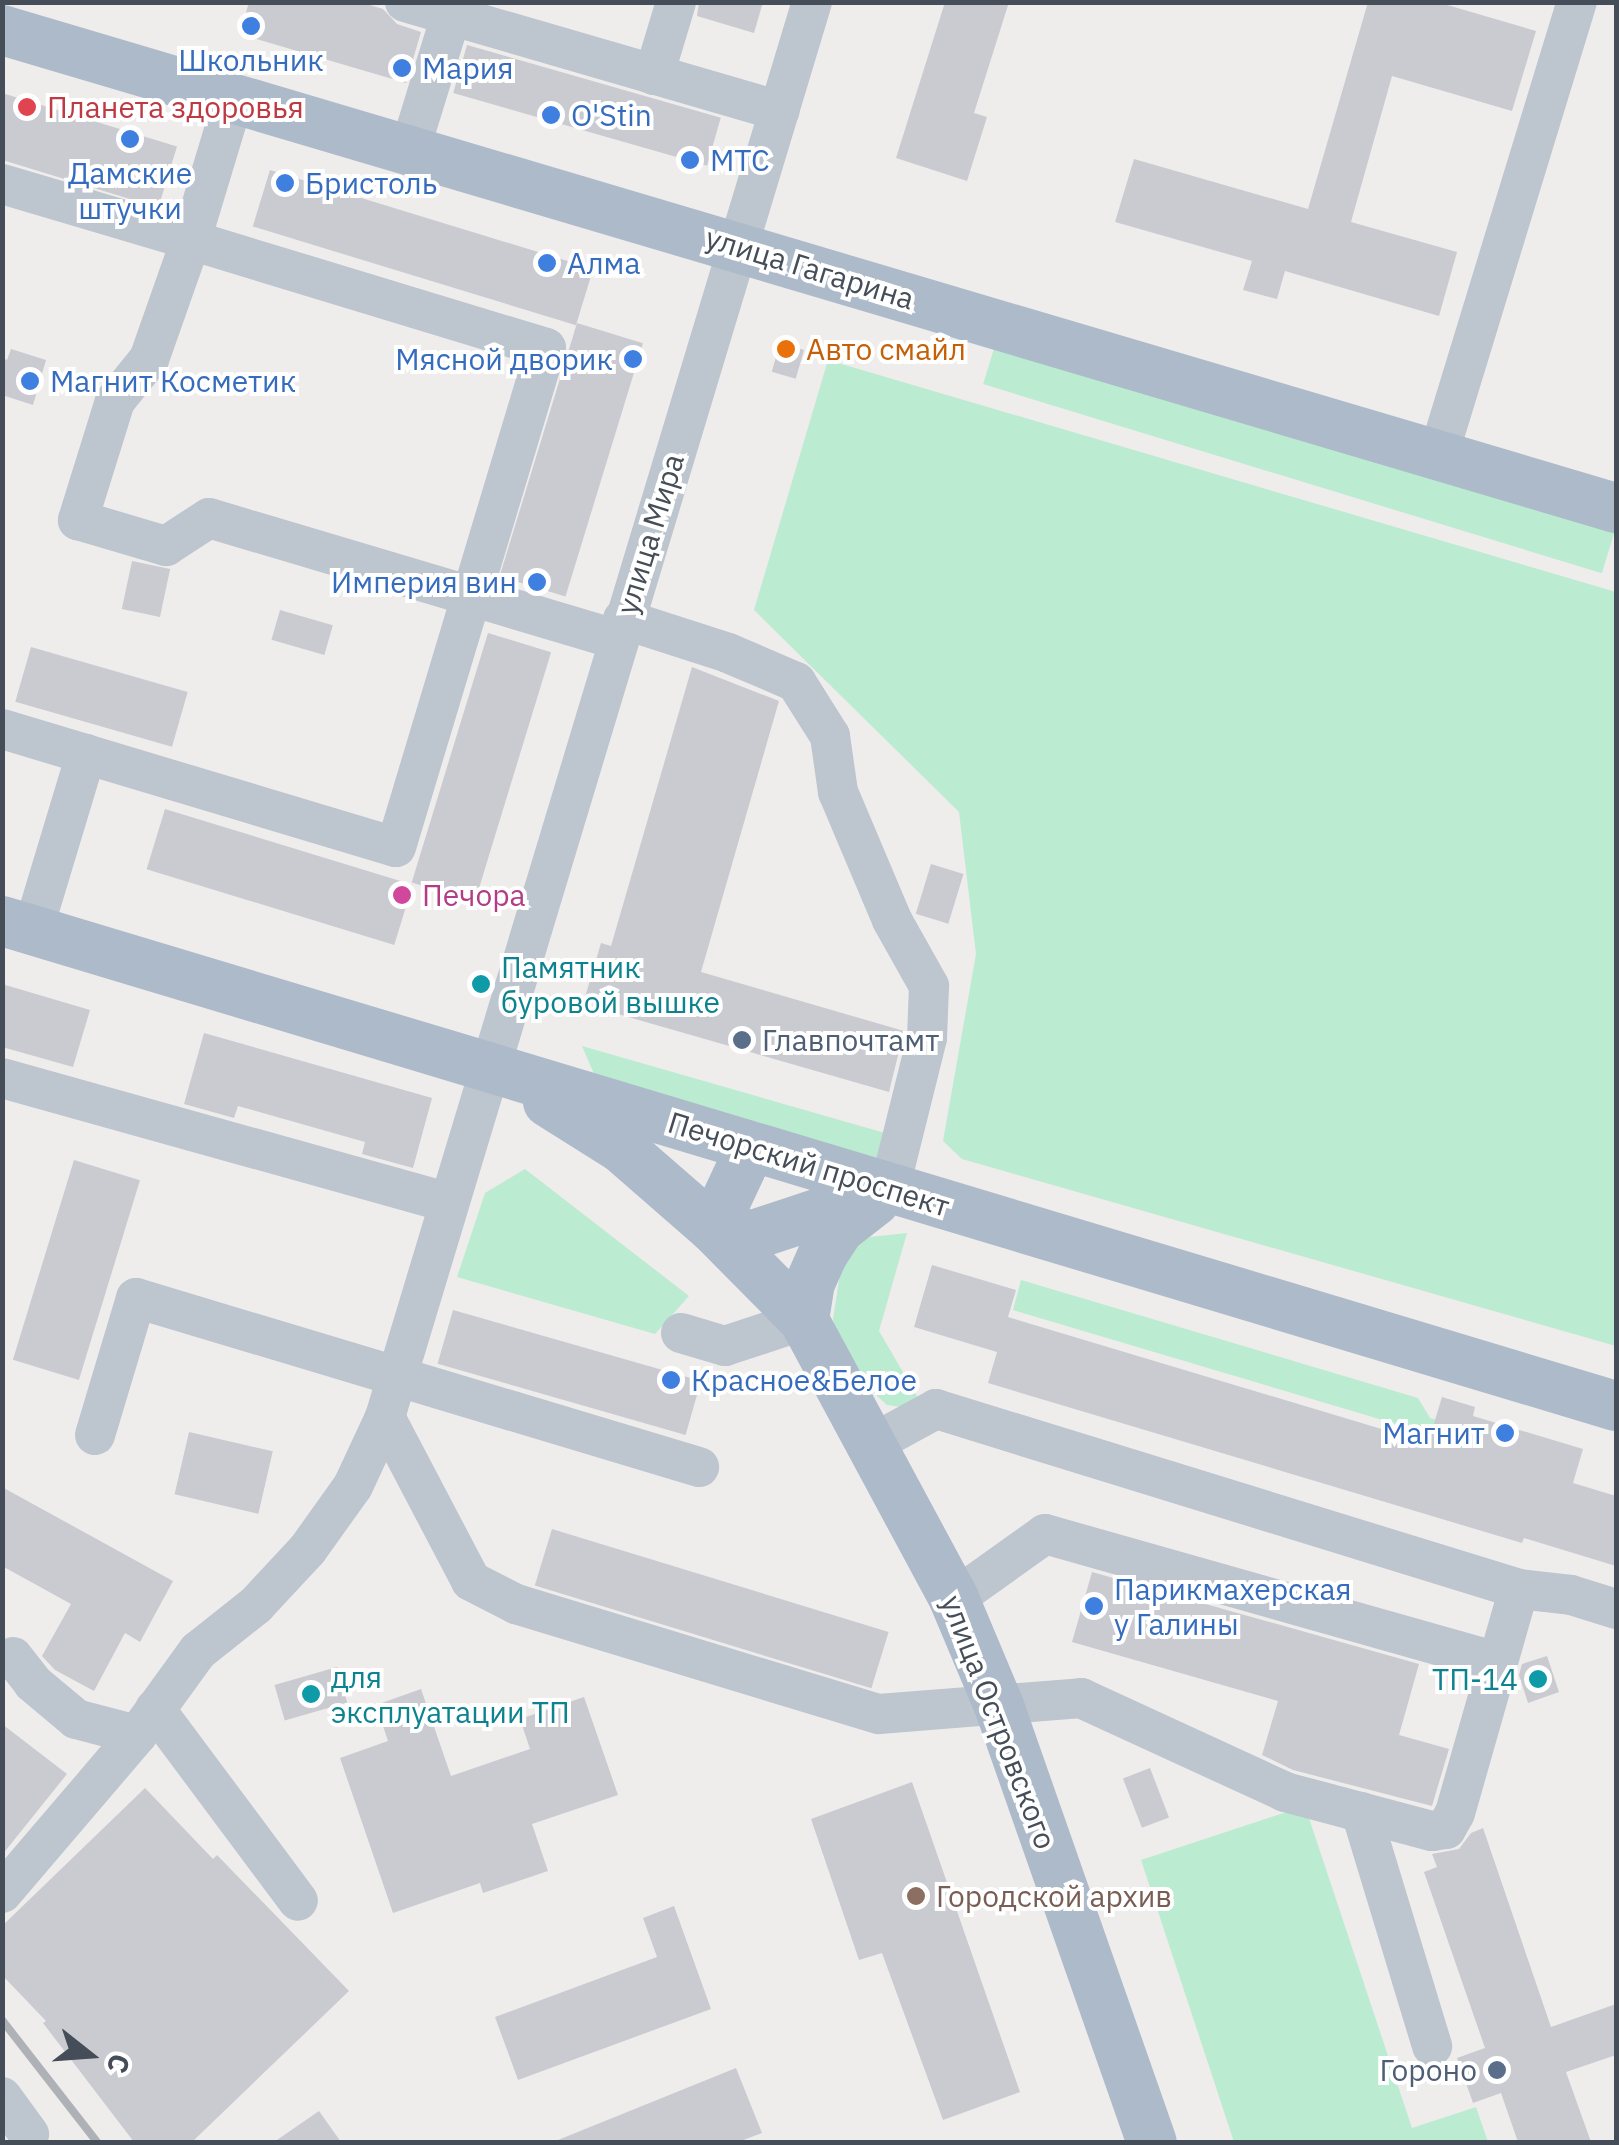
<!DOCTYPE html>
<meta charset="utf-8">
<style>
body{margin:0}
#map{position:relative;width:1619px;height:2145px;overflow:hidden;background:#efecec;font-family:"IBM Plex Sans",sans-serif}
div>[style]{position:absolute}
.green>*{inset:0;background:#bbebd1;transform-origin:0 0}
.building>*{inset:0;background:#c9cbd1;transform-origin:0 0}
.minor>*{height:40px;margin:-20px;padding:0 20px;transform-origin:20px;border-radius:20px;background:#bdc5ce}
.major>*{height:50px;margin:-25px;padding:0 25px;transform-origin:25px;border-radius:25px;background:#adbaca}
.rail>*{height:8px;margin:-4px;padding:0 4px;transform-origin:4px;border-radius:4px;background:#aeb1b6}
.dots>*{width:28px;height:28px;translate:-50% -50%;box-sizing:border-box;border:5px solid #fff;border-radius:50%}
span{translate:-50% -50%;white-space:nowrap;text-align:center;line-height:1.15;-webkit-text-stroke:8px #fff;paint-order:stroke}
.shop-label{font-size:30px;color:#366cbe}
.left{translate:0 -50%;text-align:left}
.right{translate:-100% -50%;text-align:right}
.health-label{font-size:30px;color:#be3a42}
.street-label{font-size:30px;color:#454e58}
.food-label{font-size:30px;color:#c56008}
.hotel-label{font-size:30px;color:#b23c85}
.culture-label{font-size:30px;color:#0d838f}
.service-label{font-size:30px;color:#4e5e75}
.education-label{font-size:30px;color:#785e54}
.frame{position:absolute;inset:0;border:5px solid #454e58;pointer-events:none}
.north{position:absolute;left:40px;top:2005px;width:100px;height:100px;-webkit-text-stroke:8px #fff;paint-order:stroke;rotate:107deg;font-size:28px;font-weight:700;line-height:40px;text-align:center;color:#454e58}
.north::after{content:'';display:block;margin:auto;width:35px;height:45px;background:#454e58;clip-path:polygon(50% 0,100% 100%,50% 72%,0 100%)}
</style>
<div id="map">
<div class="green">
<i style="left:996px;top:342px;width:647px;height:44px;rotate:17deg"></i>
<i style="clip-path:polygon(828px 360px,1616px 592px,1616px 1346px,962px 1159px,943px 1141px,976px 954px,959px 812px,754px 610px)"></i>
<i style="clip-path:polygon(582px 1046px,892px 1135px,883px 1167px,598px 1083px)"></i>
<i style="clip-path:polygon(525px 1169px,689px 1296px,655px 1334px,457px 1277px,485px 1193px)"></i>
<i style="clip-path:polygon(907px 1233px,879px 1331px,921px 1403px,901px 1407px,887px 1405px,864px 1384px,836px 1335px,833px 1319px,840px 1274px,856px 1245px,870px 1237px)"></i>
<i style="clip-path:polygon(1021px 1280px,1418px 1398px,1430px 1418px,1467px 1429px,1463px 1444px,1013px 1310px)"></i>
<i style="clip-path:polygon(1305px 1806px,1412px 2128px,1476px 2107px,1488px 2142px,1234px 2142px,1141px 1860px)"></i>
</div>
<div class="building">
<i style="clip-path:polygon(249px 2px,360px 2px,383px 9px,397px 24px,421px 32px,406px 83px,240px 34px)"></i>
<i style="clip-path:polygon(699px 2px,763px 2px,754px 33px,697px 16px)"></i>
<i style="clip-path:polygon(945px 2px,1009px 2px,974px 113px,987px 117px,967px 181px,896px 158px)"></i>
<i style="clip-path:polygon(1368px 2px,1437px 2px,1536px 31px,1512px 111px,1392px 76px,1351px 222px,1457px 252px,1439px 316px,1285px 271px,1277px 299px,1243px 290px,1252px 261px,1115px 222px,1134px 159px,1308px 209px)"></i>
<i style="left:467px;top:45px;width:264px;height:50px;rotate:16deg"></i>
<i style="left:2px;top:93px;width:183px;height:64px;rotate:17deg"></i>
<i style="left:270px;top:170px;width:338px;height:59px;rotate:17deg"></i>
<i style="left:577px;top:323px;width:69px;height:265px;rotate:17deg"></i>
<i style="left:780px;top:343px;width:25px;height:30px;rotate:16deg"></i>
<i style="clip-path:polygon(11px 349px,46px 360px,33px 405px,2px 395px,2px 358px,7px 360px)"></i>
<i style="left:132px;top:561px;width:39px;height:49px;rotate:12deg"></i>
<i style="left:280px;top:610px;width:55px;height:31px;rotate:16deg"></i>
<i style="left:488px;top:633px;width:66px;height:261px;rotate:17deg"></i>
<i style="left:31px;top:647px;width:163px;height:57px;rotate:16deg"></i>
<i style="clip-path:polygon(692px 667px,779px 701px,701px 972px,904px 1031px,889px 1092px,583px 1004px,601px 943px,611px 946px)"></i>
<i style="left:165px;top:809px;width:259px;height:63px;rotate:17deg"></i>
<i style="left:931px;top:864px;width:34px;height:52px;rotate:17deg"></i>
<i style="clip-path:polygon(2px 984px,90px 1010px,73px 1067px,2px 1047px)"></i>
<i style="clip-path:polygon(204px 1033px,432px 1098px,413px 1168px,362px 1154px,365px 1142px,238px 1106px,234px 1118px,184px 1104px)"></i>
<i style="left:74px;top:1160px;width:69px;height:209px;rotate:17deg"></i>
<i style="clip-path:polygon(932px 1265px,1016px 1290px,1008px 1317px,1428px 1443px,1442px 1397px,1475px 1407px,1473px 1416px,1583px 1449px,1573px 1483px,1616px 1496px,1616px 1566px,1524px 1538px,1522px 1543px,988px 1383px,997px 1352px,914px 1327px)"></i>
<i style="left:453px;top:1310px;width:258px;height:56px;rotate:16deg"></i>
<i style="left:189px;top:1432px;width:86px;height:64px;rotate:13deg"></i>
<i style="clip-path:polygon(2px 1487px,173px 1581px,140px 1642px,125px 1633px,94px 1691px,55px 1670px,42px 1656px,71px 1604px,2px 1566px)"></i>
<i style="left:552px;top:1529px;width:352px;height:59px;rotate:17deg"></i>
<i style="clip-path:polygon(1092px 1572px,1419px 1664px,1399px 1735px,1449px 1749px,1432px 1806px,1293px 1770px,1262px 1755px,1278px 1701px,1072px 1642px)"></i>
<i style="clip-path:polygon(1547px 1656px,1559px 1692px,1528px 1703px,1519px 1675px,1522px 1664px)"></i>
<i style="left:337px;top:1667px;width:37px;height:65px;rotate:74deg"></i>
<i style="clip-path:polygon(421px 1689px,451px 1776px,530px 1749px,520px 1719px,584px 1697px,618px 1795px,532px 1824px,548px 1871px,483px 1893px,480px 1883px,393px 1913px,340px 1758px,388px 1741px,376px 1705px)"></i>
<i style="clip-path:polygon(2px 1724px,67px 1774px,2px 1855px)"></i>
<i style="left:1150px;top:1768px;width:53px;height:29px;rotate:69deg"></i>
<i style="clip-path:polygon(912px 1782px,1020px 2092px,943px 2120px,882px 1953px,859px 1960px,811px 1819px)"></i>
<i style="clip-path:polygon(145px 1788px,213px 1859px,217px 1855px,349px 1991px,192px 2142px,134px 2142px,43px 2023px,46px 2021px,2px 1975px,2px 1926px)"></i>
<i style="clip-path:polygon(1483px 1828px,1551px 2027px,1616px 2004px,1616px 2055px,1566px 2072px,1591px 2142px,1518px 2142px,1501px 2093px,1473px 2103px,1457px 2058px,1485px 2048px,1424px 1872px,1437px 1867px,1432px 1854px,1459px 1849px,1471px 1833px)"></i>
<i style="clip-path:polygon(674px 1906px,711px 2009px,518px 2080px,495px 2017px,657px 1957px,643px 1918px)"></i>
<i style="clip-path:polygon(736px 2068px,762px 2133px,738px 2142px,553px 2142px)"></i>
<i style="clip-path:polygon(319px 2111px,341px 2142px,274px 2142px)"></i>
</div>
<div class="minor">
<i style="left:405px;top:2px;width:390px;rotate:16.2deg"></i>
<i style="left:654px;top:75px;width:76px;rotate:-73.2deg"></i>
<i style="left:410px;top:149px;width:139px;rotate:-72.9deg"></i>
<i style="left:2px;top:184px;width:197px;rotate:16.5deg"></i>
<i style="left:191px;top:240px;width:126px;rotate:109.4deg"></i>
<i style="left:149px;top:359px;width:54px;rotate:129deg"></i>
<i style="left:115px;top:401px;width:125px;rotate:107.3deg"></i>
<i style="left:78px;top:520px;width:92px;rotate:16.5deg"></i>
<i style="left:166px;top:546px;width:51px;rotate:-33.1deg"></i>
<i style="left:209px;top:518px;width:426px;rotate:16.6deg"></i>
<i style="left:1438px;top:456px;width:475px;rotate:-73deg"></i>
<i style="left:623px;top:619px;width:110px;rotate:17.9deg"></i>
<i style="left:728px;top:653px;width:74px;rotate:23.1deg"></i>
<i style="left:796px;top:682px;width:64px;rotate:57.8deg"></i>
<i style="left:830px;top:736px;width:57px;rotate:81.9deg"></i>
<i style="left:838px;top:792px;width:139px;rotate:67.1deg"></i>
<i style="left:892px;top:920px;width:76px;rotate:60.7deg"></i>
<i style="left:929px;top:986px;width:52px;rotate:92.2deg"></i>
<i style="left:927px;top:1038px;width:157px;rotate:104deg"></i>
<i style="left:2px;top:729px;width:411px;rotate:16.7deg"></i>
<i style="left:396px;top:847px;width:521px;rotate:-73.27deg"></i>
<i style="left:546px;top:348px;width:371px;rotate:-163.1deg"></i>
<i style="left:191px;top:240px;width:148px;rotate:-73.2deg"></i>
<i style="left:33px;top:930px;width:184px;rotate:-73.2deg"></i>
<i style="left:2px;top:1078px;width:464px;rotate:15.6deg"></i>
<i style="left:681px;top:1333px;width:46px;rotate:16.5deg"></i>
<i style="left:725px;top:1346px;width:83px;rotate:-18.2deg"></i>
<i style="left:385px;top:1417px;width:185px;rotate:62.3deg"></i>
<i style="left:471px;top:1581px;width:51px;rotate:27.1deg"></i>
<i style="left:516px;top:1604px;width:379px;rotate:16.9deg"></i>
<i style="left:879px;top:1714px;width:203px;rotate:-4.5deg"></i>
<i style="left:1081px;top:1698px;width:225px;rotate:24.7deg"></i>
<i style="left:1285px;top:1792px;width:152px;rotate:14.9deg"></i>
<i style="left:1432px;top:1831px;width:14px;rotate:-8deg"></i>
<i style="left:1446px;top:1829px;width:18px;rotate:-61deg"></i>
<i style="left:1455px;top:1813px;width:233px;rotate:-74.1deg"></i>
<i style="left:95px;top:1435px;width:143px;rotate:-73.3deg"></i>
<i style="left:136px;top:1298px;width:588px;rotate:16.71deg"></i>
<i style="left:872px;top:1444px;width:73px;rotate:-28.7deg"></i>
<i style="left:936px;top:1409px;width:610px;rotate:17.16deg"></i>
<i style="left:1519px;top:1589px;width:52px;rotate:6.6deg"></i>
<i style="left:1571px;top:1595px;width:47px;rotate:17.3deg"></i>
<i style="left:954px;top:1599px;width:112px;rotate:-35.5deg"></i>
<i style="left:1045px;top:1534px;width:471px;rotate:15.8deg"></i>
<i style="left:13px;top:1657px;width:33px;rotate:52deg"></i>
<i style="left:33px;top:1683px;width:56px;rotate:39.9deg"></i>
<i style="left:76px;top:1719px;width:63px;rotate:14.7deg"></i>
<i style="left:155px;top:1709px;width:239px;rotate:53.3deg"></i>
<i style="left:1361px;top:1812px;width:245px;rotate:73.1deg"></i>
<i style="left:2px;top:1893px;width:208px;rotate:-49.5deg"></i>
<i style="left:137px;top:1735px;width:104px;rotate:-54deg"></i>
<i style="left:198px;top:1651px;width:74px;rotate:-38.4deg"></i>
<i style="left:256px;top:1605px;width:76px;rotate:-47.1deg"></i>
<i style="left:308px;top:1549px;width:77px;rotate:-54.5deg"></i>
<i style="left:353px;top:1486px;width:76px;rotate:-65.1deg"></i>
<i style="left:385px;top:1417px;width:1478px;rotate:-73.21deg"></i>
<i style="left:2px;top:2097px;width:46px;rotate:53.9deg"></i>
</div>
<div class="major">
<i style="left:2px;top:30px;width:1683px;rotate:16.5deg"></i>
<i style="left:2px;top:921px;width:1685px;rotate:16.73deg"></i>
<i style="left:548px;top:1102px;width:86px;rotate:32.2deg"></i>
<i style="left:621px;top:1148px;width:122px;rotate:41deg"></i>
<i style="left:713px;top:1228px;width:129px;rotate:45.3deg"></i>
<i style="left:804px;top:1320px;width:317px;rotate:61.7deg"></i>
<i style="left:954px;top:1599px;width:116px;rotate:67.2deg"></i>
<i style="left:999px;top:1706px;width:462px;rotate:70.7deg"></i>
<i style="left:751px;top:1147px;width:89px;rotate:115.1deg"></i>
<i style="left:713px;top:1228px;width:41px;rotate:9.9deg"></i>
<i style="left:753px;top:1235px;width:143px;rotate:-18.3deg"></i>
<i style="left:804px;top:1320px;width:37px;rotate:-81deg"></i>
<i style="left:810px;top:1283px;width:32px;rotate:-66deg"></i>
<i style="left:823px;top:1254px;width:30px;rotate:-57deg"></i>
<i style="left:839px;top:1229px;width:46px;rotate:-37.9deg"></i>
</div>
<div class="rail">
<i style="left:2px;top:2020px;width:155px;rotate:52.1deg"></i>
</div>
<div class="dots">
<i style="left:251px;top:26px;background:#3f7fe0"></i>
<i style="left:402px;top:68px;background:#3f7fe0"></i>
<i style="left:27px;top:107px;background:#e0444e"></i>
<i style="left:551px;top:115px;background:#3f7fe0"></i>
<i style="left:130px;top:139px;background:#3f7fe0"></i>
<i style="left:690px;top:160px;background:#3f7fe0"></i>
<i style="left:285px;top:183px;background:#3f7fe0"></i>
<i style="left:547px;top:263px;background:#3f7fe0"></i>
<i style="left:786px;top:349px;background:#e8710a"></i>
<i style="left:633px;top:359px;background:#3f7fe0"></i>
<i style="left:30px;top:381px;background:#3f7fe0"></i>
<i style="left:537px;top:582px;background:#3f7fe0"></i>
<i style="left:402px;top:895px;background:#d1479c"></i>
<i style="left:481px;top:984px;background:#0f9aa8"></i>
<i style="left:742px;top:1040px;background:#5c6f8a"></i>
<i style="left:671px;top:1380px;background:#3f7fe0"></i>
<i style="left:1505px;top:1433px;background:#3f7fe0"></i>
<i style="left:1094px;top:1606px;background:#3f7fe0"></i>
<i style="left:1538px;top:1679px;background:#0f9aa8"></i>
<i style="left:311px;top:1694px;background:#0f9aa8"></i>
<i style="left:916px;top:1896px;background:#8d6e63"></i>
<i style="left:1497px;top:2070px;background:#5c6f8a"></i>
</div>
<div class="shop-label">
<span style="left:251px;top:60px">Школьник</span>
<span class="left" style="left:422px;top:68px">Мария</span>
<span class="left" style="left:571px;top:115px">O'Stin</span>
<span class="left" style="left:710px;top:160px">МТС</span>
<span style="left:130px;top:190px">Дамские<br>штучки</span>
<span class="left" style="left:305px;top:183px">Бристоль</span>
<span class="left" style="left:567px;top:263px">Алма</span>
<span class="right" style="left:613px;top:359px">Мясной дворик</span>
<span class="left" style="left:50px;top:381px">Магнит Косметик</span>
<span class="right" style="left:517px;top:582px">Империя вин</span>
<span class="left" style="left:691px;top:1380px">Красное&amp;Белое</span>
<span class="right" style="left:1485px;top:1433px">Магнит</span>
<span class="left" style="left:1114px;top:1606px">Парикмахерская<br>у Галины</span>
</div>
<div class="health-label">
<span class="left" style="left:47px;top:107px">Планета здоровья</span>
</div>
<div class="street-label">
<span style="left:810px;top:268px;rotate:17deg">улица Гагарина</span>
<span style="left:650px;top:534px;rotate:-73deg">улица Мира</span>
<span style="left:809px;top:1164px;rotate:17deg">Печорский проспект</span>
<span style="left:999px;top:1722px;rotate:69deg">улица Островского</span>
</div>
<div class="food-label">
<span class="left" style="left:806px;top:349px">Авто смайл</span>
</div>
<div class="hotel-label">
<span class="left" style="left:422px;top:895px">Печора</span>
</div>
<div class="culture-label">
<span class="left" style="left:501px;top:984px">Памятник<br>буровой вышке</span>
<span class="left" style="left:331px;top:1694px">для<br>эксплуатации ТП</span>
<span class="right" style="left:1518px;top:1679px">ТП-14</span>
</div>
<div class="service-label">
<span class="left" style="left:762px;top:1040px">Главпочтамт</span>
<span class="right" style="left:1477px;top:2070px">Гороно</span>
</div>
<div class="education-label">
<span class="left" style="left:936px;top:1896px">Городской архив</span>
</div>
<div class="frame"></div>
<div class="north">С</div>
</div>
